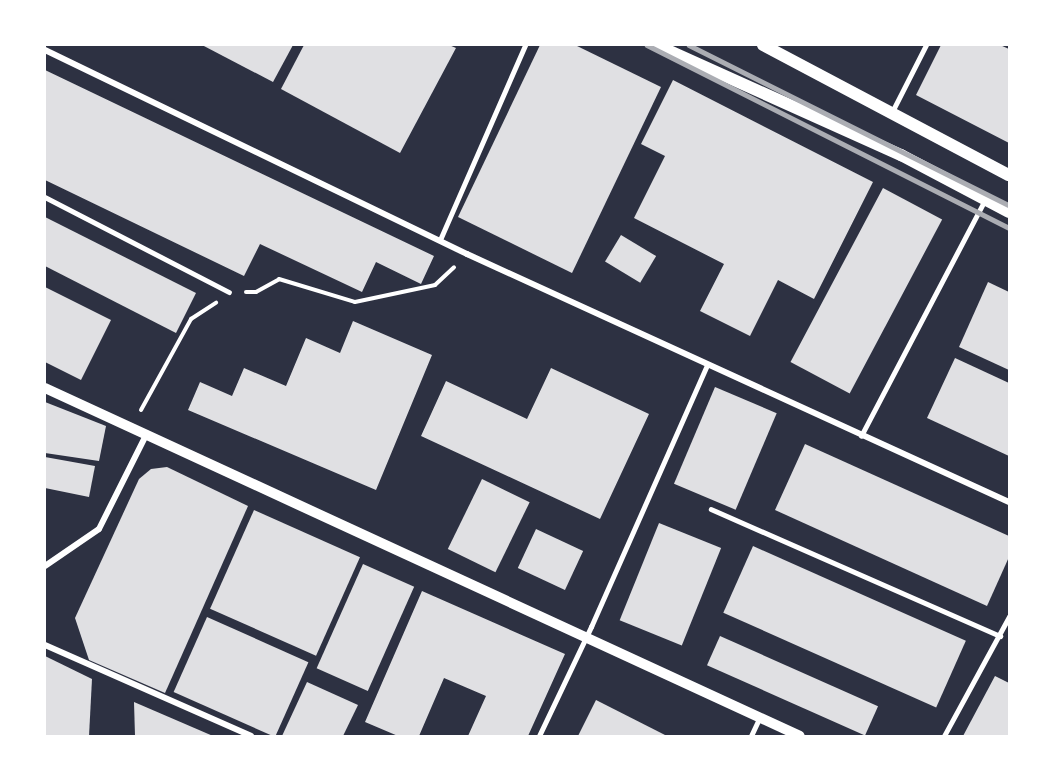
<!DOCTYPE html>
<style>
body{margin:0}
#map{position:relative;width:1054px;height:781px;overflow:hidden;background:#2d3142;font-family:Barlow,sans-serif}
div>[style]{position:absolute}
.building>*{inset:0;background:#e0e0e3;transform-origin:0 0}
.path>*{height:4px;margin:-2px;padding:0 2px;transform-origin:2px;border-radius:2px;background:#fff}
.service>*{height:4.5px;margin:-2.25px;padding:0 2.25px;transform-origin:2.25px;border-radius:2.25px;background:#fff}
.minor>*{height:6px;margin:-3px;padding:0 3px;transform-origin:3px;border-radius:3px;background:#fff}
.tertiary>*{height:10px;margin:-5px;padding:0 5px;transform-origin:5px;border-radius:5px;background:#fff}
.secondary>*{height:12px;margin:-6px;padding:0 6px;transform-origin:6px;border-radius:6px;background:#fff}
.rail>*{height:4.5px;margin:-2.25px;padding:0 2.25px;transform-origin:2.25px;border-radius:2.25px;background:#abadb3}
span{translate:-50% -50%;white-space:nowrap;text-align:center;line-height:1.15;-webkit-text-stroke:4.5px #fff;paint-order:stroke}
.frame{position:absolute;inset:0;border:46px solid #fff;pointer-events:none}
</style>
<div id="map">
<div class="building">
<i style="clip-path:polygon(202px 45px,293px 45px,273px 82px)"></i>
<i style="clip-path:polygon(304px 45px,449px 45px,456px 48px,400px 153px,281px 89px)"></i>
<i style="clip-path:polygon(540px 45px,575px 45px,661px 87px,572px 273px,458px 217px)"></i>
<i style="clip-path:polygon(941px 45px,1000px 45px,1009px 49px,1009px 143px,916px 95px)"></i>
<i style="clip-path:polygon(45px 70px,434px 256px,421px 284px,376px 262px,362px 292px,260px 244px,244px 276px,45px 180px)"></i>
<i style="clip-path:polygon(673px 80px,873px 182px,814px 299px,778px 280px,750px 336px,700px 311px,724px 264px,634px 218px,665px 156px,641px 144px)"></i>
<i style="left:883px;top:188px;width:67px;height:197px;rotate:28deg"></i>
<i style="clip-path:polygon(45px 217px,196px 293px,176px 333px,45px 266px)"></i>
<i style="left:621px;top:235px;width:41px;height:31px;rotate:31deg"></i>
<i style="clip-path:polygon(988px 282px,1009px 292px,1009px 370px,959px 347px)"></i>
<i style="clip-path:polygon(45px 287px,111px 320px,81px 380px,45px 362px)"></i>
<i style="clip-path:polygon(353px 321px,432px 355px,376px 490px,188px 410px,200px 382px,232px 396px,244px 368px,286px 386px,306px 338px,340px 353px)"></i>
<i style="clip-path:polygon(955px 358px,1009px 383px,1009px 456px,927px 418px)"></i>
<i style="clip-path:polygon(551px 368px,649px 414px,600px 519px,421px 436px,446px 381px,527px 419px)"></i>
<i style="left:715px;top:387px;width:67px;height:105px;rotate:23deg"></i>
<i style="clip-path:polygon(45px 402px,106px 426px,99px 461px,45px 453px)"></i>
<i style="clip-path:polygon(805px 444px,1009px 536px,1009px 557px,987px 606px,775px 510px)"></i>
<i style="clip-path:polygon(45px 457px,95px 466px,89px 497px,45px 488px)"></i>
<i style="clip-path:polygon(167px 467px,248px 506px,165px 693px,89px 660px,75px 618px,139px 479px,151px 469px)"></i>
<i style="left:482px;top:479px;width:53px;height:78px;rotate:26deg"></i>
<i style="left:254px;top:510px;width:116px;height:108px;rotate:24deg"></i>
<i style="left:659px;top:523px;width:67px;height:105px;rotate:22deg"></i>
<i style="left:536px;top:529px;width:52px;height:43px;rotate:25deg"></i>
<i style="left:753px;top:546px;width:233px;height:73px;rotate:24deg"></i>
<i style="left:363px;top:564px;width:56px;height:114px;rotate:24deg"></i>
<i style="clip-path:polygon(422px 591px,565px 654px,528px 736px,468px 736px,486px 696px,444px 678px,419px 736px,398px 736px,365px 722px)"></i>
<i style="left:207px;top:617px;width:111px;height:82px;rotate:24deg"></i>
<i style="left:720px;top:636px;width:173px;height:32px;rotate:24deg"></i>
<i style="clip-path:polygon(45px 656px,92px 679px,89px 736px,45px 736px)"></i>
<i style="clip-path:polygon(995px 676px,1009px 683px,1009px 736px,963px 736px)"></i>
<i style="clip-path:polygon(307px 682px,358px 705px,343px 736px,282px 736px)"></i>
<i style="clip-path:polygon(596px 700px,667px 736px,578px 736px)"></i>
<i style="clip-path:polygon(134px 702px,213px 736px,135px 736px)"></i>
</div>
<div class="path">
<i style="left:246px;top:292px;width:10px"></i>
<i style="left:256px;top:292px;width:26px;rotate:-29deg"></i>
<i style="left:279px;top:279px;width:79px;rotate:16.8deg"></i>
<i style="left:355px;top:302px;width:82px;rotate:-12deg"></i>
<i style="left:435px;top:285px;width:26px;rotate:-43deg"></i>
<i style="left:141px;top:410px;width:104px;rotate:-61.2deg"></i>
<i style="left:191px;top:319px;width:30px;rotate:-33deg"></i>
</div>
<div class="service">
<i style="left:892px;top:112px;width:75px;rotate:-63.1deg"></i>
<i style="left:45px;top:197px;width:207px;rotate:27.3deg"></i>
<i style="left:440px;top:240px;width:213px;rotate:-66.4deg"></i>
<i style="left:861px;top:436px;width:264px;rotate:-62.3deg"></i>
<i style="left:711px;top:509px;width:316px;rotate:23.7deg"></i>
<i style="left:539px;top:736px;width:121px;rotate:-64.5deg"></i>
<i style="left:591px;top:627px;width:287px;rotate:-66.1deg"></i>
<i style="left:751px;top:736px;width:19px;rotate:-65deg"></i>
<i style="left:944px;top:736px;width:136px;rotate:-61.4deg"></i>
</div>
<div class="minor">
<i style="left:45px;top:50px;width:469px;rotate:25.8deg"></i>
<i style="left:467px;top:254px;width:596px;rotate:24.59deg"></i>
<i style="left:45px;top:566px;width:65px;rotate:-34.4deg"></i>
<i style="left:99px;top:529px;width:107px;rotate:-63.4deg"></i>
<i style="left:45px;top:645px;width:225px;rotate:23.8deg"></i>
</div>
<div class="tertiary">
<i style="left:45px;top:388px;width:831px;rotate:24.75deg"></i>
</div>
<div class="secondary">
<i style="left:656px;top:45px;width:269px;rotate:24.2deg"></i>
<i style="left:901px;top:155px;width:122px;rotate:27.8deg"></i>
<i style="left:763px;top:45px;width:278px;rotate:27.9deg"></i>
</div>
<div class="rail">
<i style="left:647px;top:45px;width:406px;rotate:26.8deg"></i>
<i style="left:689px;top:45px;width:358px;rotate:26.6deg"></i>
</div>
<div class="frame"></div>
</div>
